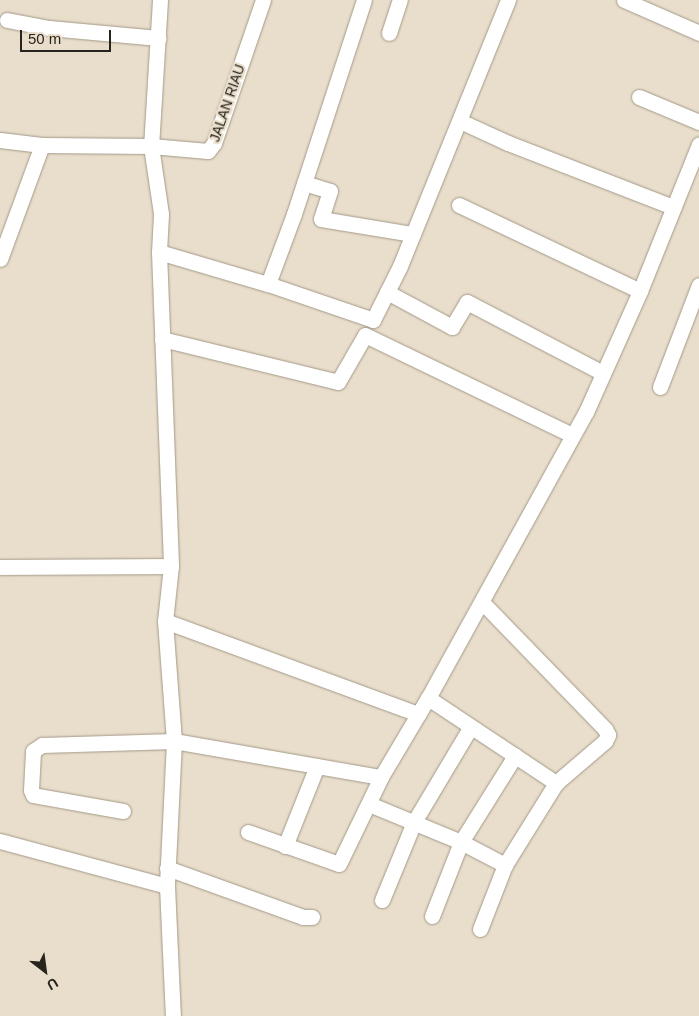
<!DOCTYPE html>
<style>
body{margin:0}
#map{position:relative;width:699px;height:1016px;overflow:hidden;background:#e9decb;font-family:Arial,sans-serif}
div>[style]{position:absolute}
.roads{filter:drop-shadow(0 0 1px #a39988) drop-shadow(0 0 1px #a39988)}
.minor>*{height:15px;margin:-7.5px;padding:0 7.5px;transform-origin:7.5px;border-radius:7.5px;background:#fff}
span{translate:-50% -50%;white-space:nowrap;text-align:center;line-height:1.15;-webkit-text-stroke:4.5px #e9decb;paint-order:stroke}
.street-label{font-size:14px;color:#27231d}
.north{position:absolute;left:20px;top:946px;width:50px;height:50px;-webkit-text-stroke:4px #e9decb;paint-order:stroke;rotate:150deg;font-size:14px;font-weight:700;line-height:20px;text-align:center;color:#27231d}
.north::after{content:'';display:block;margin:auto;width:18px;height:22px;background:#27231d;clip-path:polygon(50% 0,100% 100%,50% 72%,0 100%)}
.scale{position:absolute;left:20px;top:30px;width:91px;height:22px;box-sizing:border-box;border:2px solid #27231d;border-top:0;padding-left:6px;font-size:15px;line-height:18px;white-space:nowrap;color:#27231d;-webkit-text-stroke:4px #e9decb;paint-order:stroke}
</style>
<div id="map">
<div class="roads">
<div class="minor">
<i style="left:160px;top:0;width:146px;rotate:93.5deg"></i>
<i style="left:151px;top:146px;width:69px;rotate:81.6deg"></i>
<i style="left:161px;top:214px;width:38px;rotate:93deg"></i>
<i style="left:159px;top:252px;width:314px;rotate:87.8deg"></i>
<i style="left:171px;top:566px;width:55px;rotate:96.2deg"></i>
<i style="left:165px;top:621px;width:120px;rotate:85.7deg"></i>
<i style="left:174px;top:741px;width:145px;rotate:92.8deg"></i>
<i style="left:167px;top:886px;width:130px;rotate:87.4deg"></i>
<i style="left:624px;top:0;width:82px;rotate:23.7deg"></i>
<i style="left:7px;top:20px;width:43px;rotate:10.8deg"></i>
<i style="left:49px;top:28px;width:110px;rotate:5.2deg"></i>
<i style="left:389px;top:33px;width:35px;rotate:-72deg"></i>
<i style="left:639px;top:97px;width:65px;rotate:22.6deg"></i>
<i style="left:460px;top:121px;width:53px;rotate:24.6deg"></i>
<i style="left:508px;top:143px;width:177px;rotate:21.2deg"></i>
<i style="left:0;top:140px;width:42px;rotate:6.8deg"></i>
<i style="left:42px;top:145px;width:109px;rotate:0.5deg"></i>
<i style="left:151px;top:146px;width:57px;rotate:5deg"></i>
<i style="left:208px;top:151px;width:10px;rotate:-53deg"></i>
<i style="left:214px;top:143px;width:151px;rotate:-71.1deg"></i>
<i style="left:304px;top:183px;width:27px;rotate:17deg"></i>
<i style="left:330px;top:191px;width:29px;rotate:108deg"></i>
<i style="left:321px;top:219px;width:93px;rotate:9.3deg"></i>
<i style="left:459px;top:205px;width:200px;rotate:25.4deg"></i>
<i style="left:159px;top:252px;width:114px;rotate:16.4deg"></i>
<i style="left:268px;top:284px;width:111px;rotate:18.9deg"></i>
<i style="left:373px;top:320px;width:60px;rotate:-63.4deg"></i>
<i style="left:400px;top:266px;width:287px;rotate:-67.9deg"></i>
<i style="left:0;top:259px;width:121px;rotate:-69.8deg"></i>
<i style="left:268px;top:284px;width:75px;rotate:-69.6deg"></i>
<i style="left:294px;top:214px;width:225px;rotate:-71.9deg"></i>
<i style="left:387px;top:292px;width:74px;rotate:28.3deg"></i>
<i style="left:452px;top:327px;width:29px;rotate:-59deg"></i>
<i style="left:467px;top:302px;width:153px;rotate:27.6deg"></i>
<i style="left:162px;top:339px;width:181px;rotate:13.7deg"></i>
<i style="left:338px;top:382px;width:54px;rotate:-60.1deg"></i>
<i style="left:365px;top:335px;width:230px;rotate:25.8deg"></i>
<i style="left:660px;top:387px;width:109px;rotate:-69.1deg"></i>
<i style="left:0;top:567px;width:171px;rotate:-0.3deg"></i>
<i style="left:165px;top:621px;width:270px;rotate:20.2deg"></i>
<i style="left:428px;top:698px;width:154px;rotate:33.6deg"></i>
<i style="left:369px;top:804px;width:100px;rotate:22.4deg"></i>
<i style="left:461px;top:842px;width:50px;rotate:27.6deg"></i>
<i style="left:123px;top:811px;width:91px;rotate:-169.9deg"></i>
<i style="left:33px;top:795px;width:5px;rotate:-112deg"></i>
<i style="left:31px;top:790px;width:39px;rotate:-87deg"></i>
<i style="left:33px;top:751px;width:11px;rotate:-34deg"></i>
<i style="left:42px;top:745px;width:132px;rotate:-1.7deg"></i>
<i style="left:174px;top:741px;width:210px;rotate:9.9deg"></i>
<i style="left:248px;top:832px;width:96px;rotate:19.4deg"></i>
<i style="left:339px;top:864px;width:97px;rotate:-64.2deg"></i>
<i style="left:381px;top:777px;width:92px;rotate:-59.3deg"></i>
<i style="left:428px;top:698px;width:327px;rotate:-61.1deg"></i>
<i style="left:586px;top:412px;width:133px;rotate:-65.9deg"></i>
<i style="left:640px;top:291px;width:158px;rotate:-68.1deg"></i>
<i style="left:0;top:841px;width:173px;rotate:15.1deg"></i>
<i style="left:285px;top:846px;width:86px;rotate:-68.2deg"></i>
<i style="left:167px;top:868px;width:145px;rotate:19.8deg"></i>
<i style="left:303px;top:917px;width:9px"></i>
<i style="left:382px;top:900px;width:84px;rotate:-67.7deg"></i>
<i style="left:414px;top:822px;width:109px;rotate:-59.2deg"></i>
<i style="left:432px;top:916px;width:79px;rotate:-68.6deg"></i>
<i style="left:461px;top:842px;width:102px;rotate:-57.9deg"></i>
<i style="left:480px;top:929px;width:69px;rotate:-68.7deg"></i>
<i style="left:505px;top:865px;width:97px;rotate:-58.1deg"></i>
<i style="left:556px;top:783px;width:65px;rotate:-40.6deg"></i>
<i style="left:605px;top:741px;width:7px;rotate:-63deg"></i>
<i style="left:608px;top:735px;width:7px;rotate:-117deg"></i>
<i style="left:605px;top:729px;width:177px;rotate:-134.1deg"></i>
</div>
</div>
<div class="street-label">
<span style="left:227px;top:103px;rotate:-71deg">JALAN RIAU</span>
</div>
<div class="north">U</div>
<div class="scale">50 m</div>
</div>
